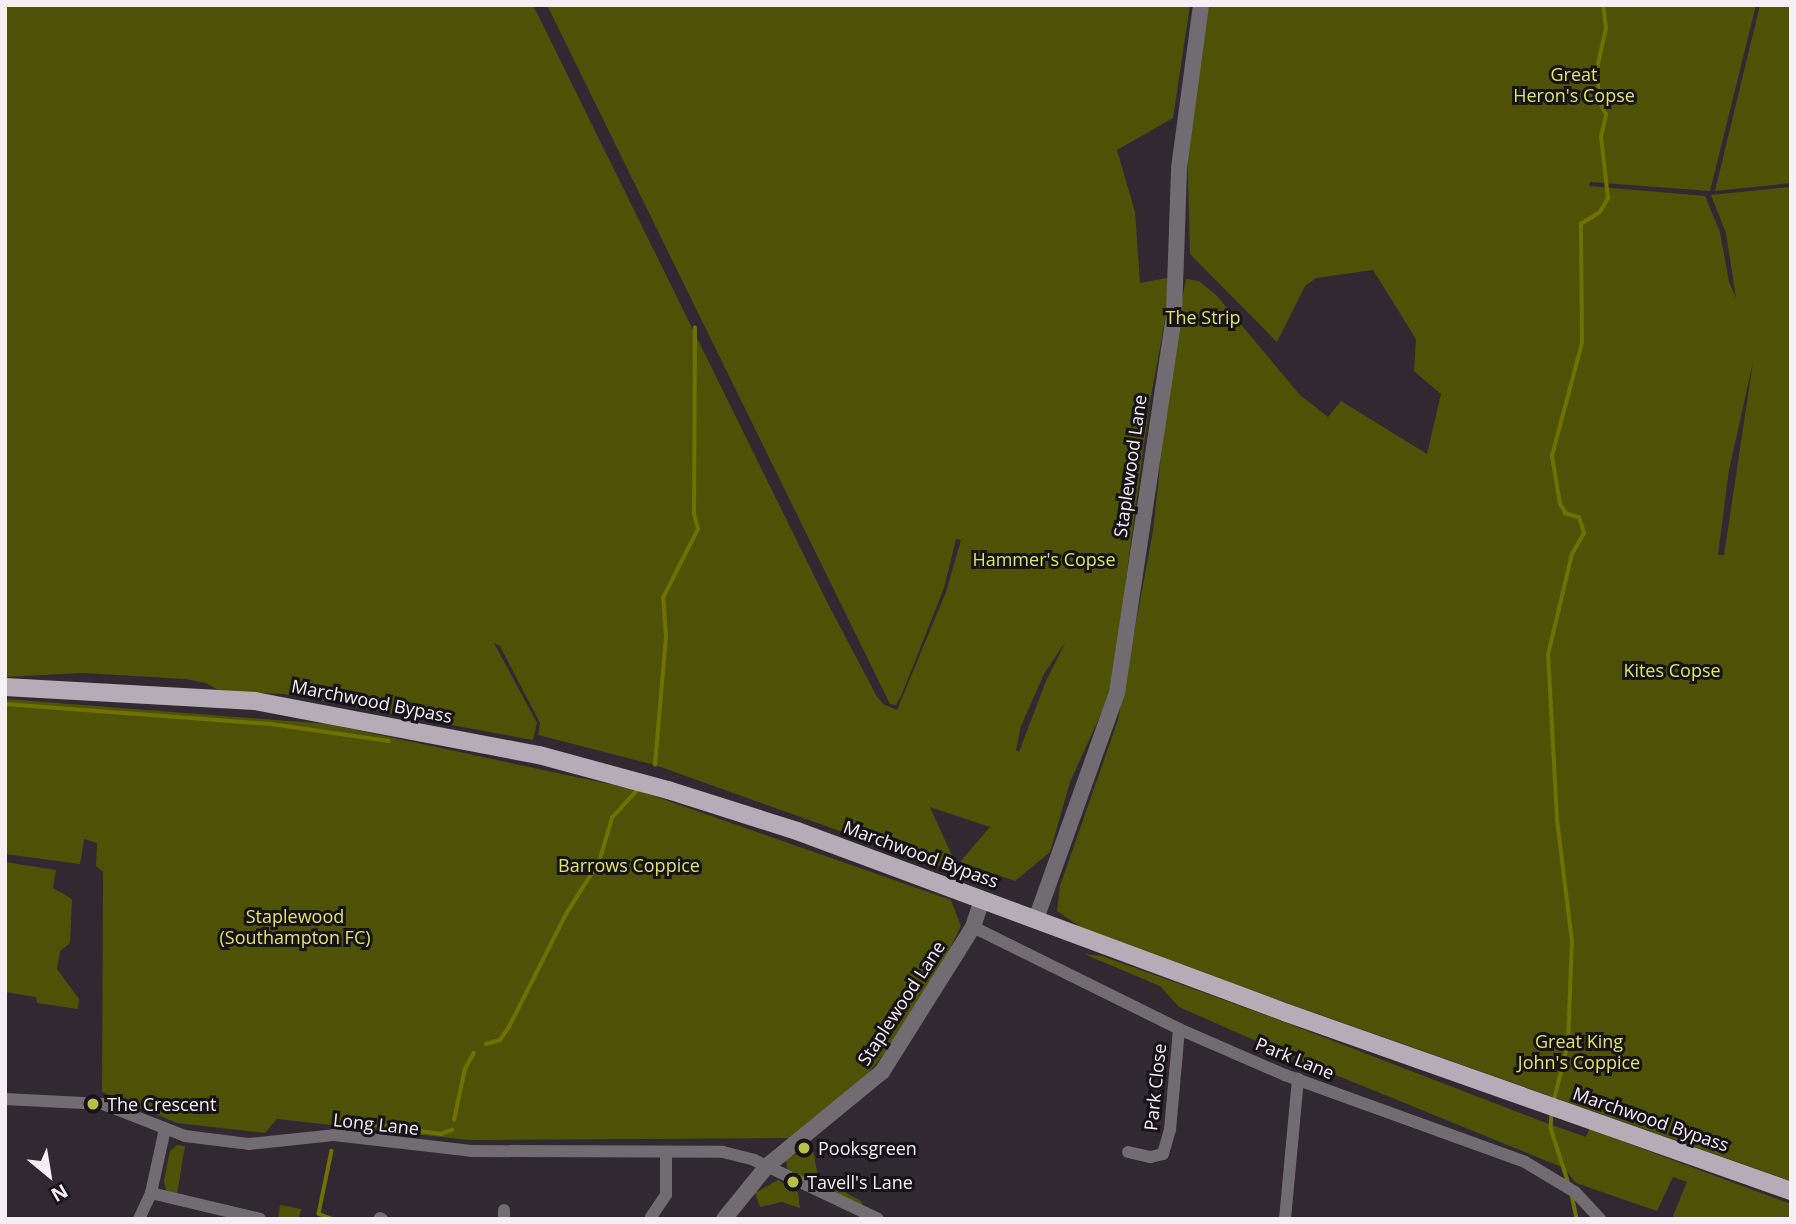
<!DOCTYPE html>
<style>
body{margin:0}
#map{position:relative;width:1796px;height:1224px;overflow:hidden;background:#312832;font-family:"Open Sans",sans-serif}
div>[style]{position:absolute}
.green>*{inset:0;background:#4f5206}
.stream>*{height:3.5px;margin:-1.75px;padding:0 1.75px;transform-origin:1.75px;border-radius:1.75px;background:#6e7202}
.minor>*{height:12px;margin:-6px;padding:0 6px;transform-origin:6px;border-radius:6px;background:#716c71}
.tertiary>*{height:16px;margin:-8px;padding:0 8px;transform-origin:8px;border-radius:8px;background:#716c71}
.primary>*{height:18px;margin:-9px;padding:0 9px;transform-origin:9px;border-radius:9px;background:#b6acb7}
.dots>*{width:19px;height:19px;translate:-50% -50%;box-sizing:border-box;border:4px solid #161217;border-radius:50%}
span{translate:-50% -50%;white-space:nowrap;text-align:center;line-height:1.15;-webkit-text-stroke:6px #161217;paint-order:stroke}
.park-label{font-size:18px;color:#dee56a}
.street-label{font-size:18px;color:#f6f0f6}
.poi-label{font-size:18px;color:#f6f0f6}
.left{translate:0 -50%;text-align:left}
.frame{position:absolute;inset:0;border:7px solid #f6f0f6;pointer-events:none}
.north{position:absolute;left:14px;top:1140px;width:70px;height:70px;-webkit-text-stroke:5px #161217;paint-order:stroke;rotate:150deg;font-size:19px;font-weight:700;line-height:28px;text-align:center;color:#f6f0f6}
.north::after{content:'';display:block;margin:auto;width:24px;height:32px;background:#f6f0f6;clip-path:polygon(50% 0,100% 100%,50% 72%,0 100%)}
</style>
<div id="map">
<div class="green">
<i style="clip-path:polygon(evenodd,5px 5px,533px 5px,827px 602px,876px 695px,883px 704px,897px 710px,946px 592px,961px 540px,956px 539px,944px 588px,902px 694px,896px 705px,890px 704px,547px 5px,1190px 5px,1173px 118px,1117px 150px,1135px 212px,1140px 283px,1173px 277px,1149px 407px,1111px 692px,1070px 782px,1050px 852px,1015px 881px,960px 862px,990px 827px,930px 807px,954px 860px,952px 871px,655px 765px,538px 735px,540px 723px,500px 646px,494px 643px,537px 723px,533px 740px,284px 694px,222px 692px,206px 683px,186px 679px,83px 673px,5px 677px,5px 5px,1066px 641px,1046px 681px,1019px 752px,1016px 750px,1021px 726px,1044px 674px,1066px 641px)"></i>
<i style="clip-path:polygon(evenodd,1209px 5px,1756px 5px,1710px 191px,1590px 182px,1589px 186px,1705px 196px,1720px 232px,1729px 282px,1736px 298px,1726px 233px,1711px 195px,1791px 187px,1791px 1181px,1174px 963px,1082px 928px,1057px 911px,1060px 886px,1118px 720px,1153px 531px,1173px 345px,1186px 279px,1199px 281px,1217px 296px,1300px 395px,1328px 417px,1341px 401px,1427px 454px,1441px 394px,1414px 371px,1416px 339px,1373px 270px,1316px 278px,1305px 286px,1277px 342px,1190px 254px,1187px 145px,1209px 5px,1753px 362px,1724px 555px,1718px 555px,1729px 470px,1753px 362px)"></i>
<i style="clip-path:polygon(1760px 5px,1791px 5px,1791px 183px,1715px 191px)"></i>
<i style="clip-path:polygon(5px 699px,328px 724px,637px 790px,951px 900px,961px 926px,920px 1009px,862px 1081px,797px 1138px,469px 1140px,277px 1119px,265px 1133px,177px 1123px,102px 1092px,103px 872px,96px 866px,97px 843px,84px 839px,80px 864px,5px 854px)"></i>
<i style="clip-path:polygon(5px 862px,56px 870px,53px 888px,72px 899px,70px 943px,60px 951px,57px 969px,79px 999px,78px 1009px,37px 1003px,36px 997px,5px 992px)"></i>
<i style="clip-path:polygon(1084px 954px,1102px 956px,1271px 1017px,1549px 1124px,1586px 1137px,1589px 1129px,1791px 1204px,1791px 1219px,1678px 1219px,1673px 1216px,1687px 1182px,1673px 1177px,1657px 1211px,1576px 1183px,1564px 1168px,1304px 1062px,1179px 1007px,1160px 986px)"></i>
<i style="clip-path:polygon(812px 1144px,818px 1177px,861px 1201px,864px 1210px,788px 1171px,786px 1160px)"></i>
<i style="clip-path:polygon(177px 1145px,185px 1146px,177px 1194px,166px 1190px,164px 1181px,170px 1151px)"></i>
<i style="clip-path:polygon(778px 1180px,798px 1192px,800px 1208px,782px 1202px,760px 1207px,755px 1193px)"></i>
<i style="clip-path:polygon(280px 1205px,301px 1209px,299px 1219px,278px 1219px)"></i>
</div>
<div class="stream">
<i style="left:5px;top:704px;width:267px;rotate:4.3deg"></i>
<i style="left:271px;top:724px;width:119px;rotate:8.2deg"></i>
<i style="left:655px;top:765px;width:128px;rotate:-85.1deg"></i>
<i style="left:666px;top:637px;width:39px;rotate:-94deg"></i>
<i style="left:663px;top:598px;width:77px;rotate:-63.1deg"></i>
<i style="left:698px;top:529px;width:16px;rotate:-105deg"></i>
<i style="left:694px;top:514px;width:186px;rotate:-89.7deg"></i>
<i style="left:486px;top:1044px;width:15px;rotate:-16deg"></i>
<i style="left:500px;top:1040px;width:16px;rotate:-55deg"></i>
<i style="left:509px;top:1027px;width:127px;rotate:-63.2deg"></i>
<i style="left:566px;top:914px;width:62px;rotate:-57.6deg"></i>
<i style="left:599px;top:862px;width:46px;rotate:-73.5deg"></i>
<i style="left:612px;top:818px;width:38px;rotate:-48deg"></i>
<i style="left:1554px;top:1100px;width:58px;rotate:-76deg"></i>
<i style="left:1568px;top:1044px;width:102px;rotate:-87.8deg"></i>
<i style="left:1572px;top:942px;width:124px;rotate:-97deg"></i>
<i style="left:1557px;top:819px;width:164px;rotate:-93.1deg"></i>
<i style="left:1548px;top:655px;width:104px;rotate:-76.6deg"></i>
<i style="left:1572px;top:554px;width:24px;rotate:-60deg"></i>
<i style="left:1584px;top:533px;width:16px;rotate:-108deg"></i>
<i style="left:1579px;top:518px;width:14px;rotate:-163deg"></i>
<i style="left:1566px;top:514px;width:12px;rotate:-121deg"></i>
<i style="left:1560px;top:504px;width:49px;rotate:-99.5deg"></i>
<i style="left:1552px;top:456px;width:117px;rotate:-75.1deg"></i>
<i style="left:1582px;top:343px;width:119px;rotate:-90.5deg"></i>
<i style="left:1581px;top:224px;width:22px;rotate:-32deg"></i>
<i style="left:1600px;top:212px;width:16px;rotate:-60deg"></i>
<i style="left:1608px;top:198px;width:61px;rotate:-96.5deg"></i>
<i style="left:1601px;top:137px;width:23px;rotate:-77deg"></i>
<i style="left:1606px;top:115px;width:17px;rotate:-115deg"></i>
<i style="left:1599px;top:100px;width:31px;rotate:-94deg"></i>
<i style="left:1597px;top:69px;width:42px;rotate:-77.6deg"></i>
<i style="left:1606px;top:28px;width:23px;rotate:-97deg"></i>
<i style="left:1552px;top:1111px;width:17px;rotate:93deg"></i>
<i style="left:1551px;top:1128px;width:59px;rotate:72.2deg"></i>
<i style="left:342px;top:1120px;width:100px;rotate:8deg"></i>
<i style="left:441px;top:1134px;width:12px;rotate:-20deg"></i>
<i style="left:454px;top:1120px;width:52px;rotate:-77.8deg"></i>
<i style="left:465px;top:1069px;width:18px;rotate:-61deg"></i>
<i style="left:332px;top:1151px;width:64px;rotate:101.7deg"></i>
<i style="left:319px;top:1214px;width:14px;rotate:21deg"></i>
<i style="left:1572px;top:1195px;width:25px;rotate:78deg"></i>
</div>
<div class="minor">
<i style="left:973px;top:927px;width:230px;rotate:26.3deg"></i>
<i style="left:1179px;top:1029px;width:116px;rotate:23.5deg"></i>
<i style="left:1285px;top:1075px;width:255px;rotate:19.9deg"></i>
<i style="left:1525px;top:1162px;width:58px;rotate:31deg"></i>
<i style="left:1575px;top:1192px;width:37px;rotate:47deg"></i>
<i style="left:5px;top:1099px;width:98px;rotate:2.9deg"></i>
<i style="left:103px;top:1104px;width:88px;rotate:21.3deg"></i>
<i style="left:185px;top:1136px;width:64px;rotate:7.1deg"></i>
<i style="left:249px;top:1144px;width:85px;rotate:-6deg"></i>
<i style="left:334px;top:1135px;width:140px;rotate:6.6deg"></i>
<i style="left:473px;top:1151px;width:250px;rotate:0.2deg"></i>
<i style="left:723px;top:1152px;width:32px;rotate:14deg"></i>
<i style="left:754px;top:1160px;width:137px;rotate:25.4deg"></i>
<i style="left:1128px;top:1152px;width:23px;rotate:13deg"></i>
<i style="left:1150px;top:1157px;width:13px;rotate:-13deg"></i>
<i style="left:1163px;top:1154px;width:25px;rotate:-74deg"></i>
<i style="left:1170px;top:1130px;width:101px;rotate:-84.9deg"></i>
<i style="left:151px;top:1193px;width:112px;rotate:13.4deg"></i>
<i style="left:504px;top:1210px;width:9px;rotate:90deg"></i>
<i style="left:651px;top:1217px;width:27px;rotate:-56deg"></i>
<i style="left:666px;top:1195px;width:43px;rotate:-90deg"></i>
<i style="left:380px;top:1218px;width:2px;rotate:27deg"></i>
<i style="left:139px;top:1219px;width:29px;rotate:-65deg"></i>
<i style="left:151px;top:1193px;width:66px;rotate:-77.7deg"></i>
<i style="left:1285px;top:1219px;width:141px;rotate:-84.7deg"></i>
</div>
<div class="tertiary">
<i style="left:1036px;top:919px;width:240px;rotate:-70.3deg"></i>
<i style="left:1117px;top:693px;width:383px;rotate:-81.4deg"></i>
<i style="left:1174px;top:314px;width:146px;rotate:-88deg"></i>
<i style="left:1179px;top:168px;width:164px;rotate:-82.3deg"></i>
<i style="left:724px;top:1219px;width:68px;rotate:-50.9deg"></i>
<i style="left:767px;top:1166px;width:149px;rotate:-39.3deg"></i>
<i style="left:882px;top:1072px;width:171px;rotate:-57.9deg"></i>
<i style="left:973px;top:927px;width:29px;rotate:-72deg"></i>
</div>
<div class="primary">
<i style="left:5px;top:687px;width:250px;rotate:3.2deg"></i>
<i style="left:255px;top:701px;width:289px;rotate:10.8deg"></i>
<i style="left:539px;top:755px;width:134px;rotate:15.2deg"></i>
<i style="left:668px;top:790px;width:135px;rotate:17.6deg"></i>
<i style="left:797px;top:831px;width:523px;rotate:20.38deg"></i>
<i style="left:1287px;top:1013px;width:535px;rotate:19.45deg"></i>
</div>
<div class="dots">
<i style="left:93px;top:1104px;background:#bac045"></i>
<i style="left:804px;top:1148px;background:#bac045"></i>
<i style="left:793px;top:1182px;background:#bac045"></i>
</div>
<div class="park-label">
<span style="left:1574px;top:85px">Great<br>Heron's Copse</span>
<span style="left:1203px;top:317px">The Strip</span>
<span style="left:1044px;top:559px">Hammer's Copse</span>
<span style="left:1672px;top:670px">Kites Copse</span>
<span style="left:629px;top:865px">Barrows Coppice</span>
<span style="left:295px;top:927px">Staplewood<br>(Southampton FC)</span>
<span style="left:1579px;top:1052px">Great King<br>John's Coppice</span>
</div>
<div class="street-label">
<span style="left:1130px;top:466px;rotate:-82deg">Staplewood Lane</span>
<span style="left:372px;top:701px;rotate:11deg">Marchwood Bypass</span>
<span style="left:921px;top:854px;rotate:20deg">Marchwood Bypass</span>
<span style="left:901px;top:1003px;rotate:-57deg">Staplewood Lane</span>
<span style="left:1295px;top:1058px;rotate:22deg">Park Lane</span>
<span style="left:1155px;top:1087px;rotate:-84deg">Park Close</span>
<span style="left:1651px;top:1119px;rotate:19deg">Marchwood Bypass</span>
<span style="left:376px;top:1124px;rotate:6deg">Long Lane</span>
</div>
<div class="poi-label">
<span class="left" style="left:107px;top:1104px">The Crescent</span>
<span class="left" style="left:818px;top:1148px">Pooksgreen</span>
<span class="left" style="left:807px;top:1182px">Tavell's Lane</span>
</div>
<div class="frame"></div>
<div class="north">N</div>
</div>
